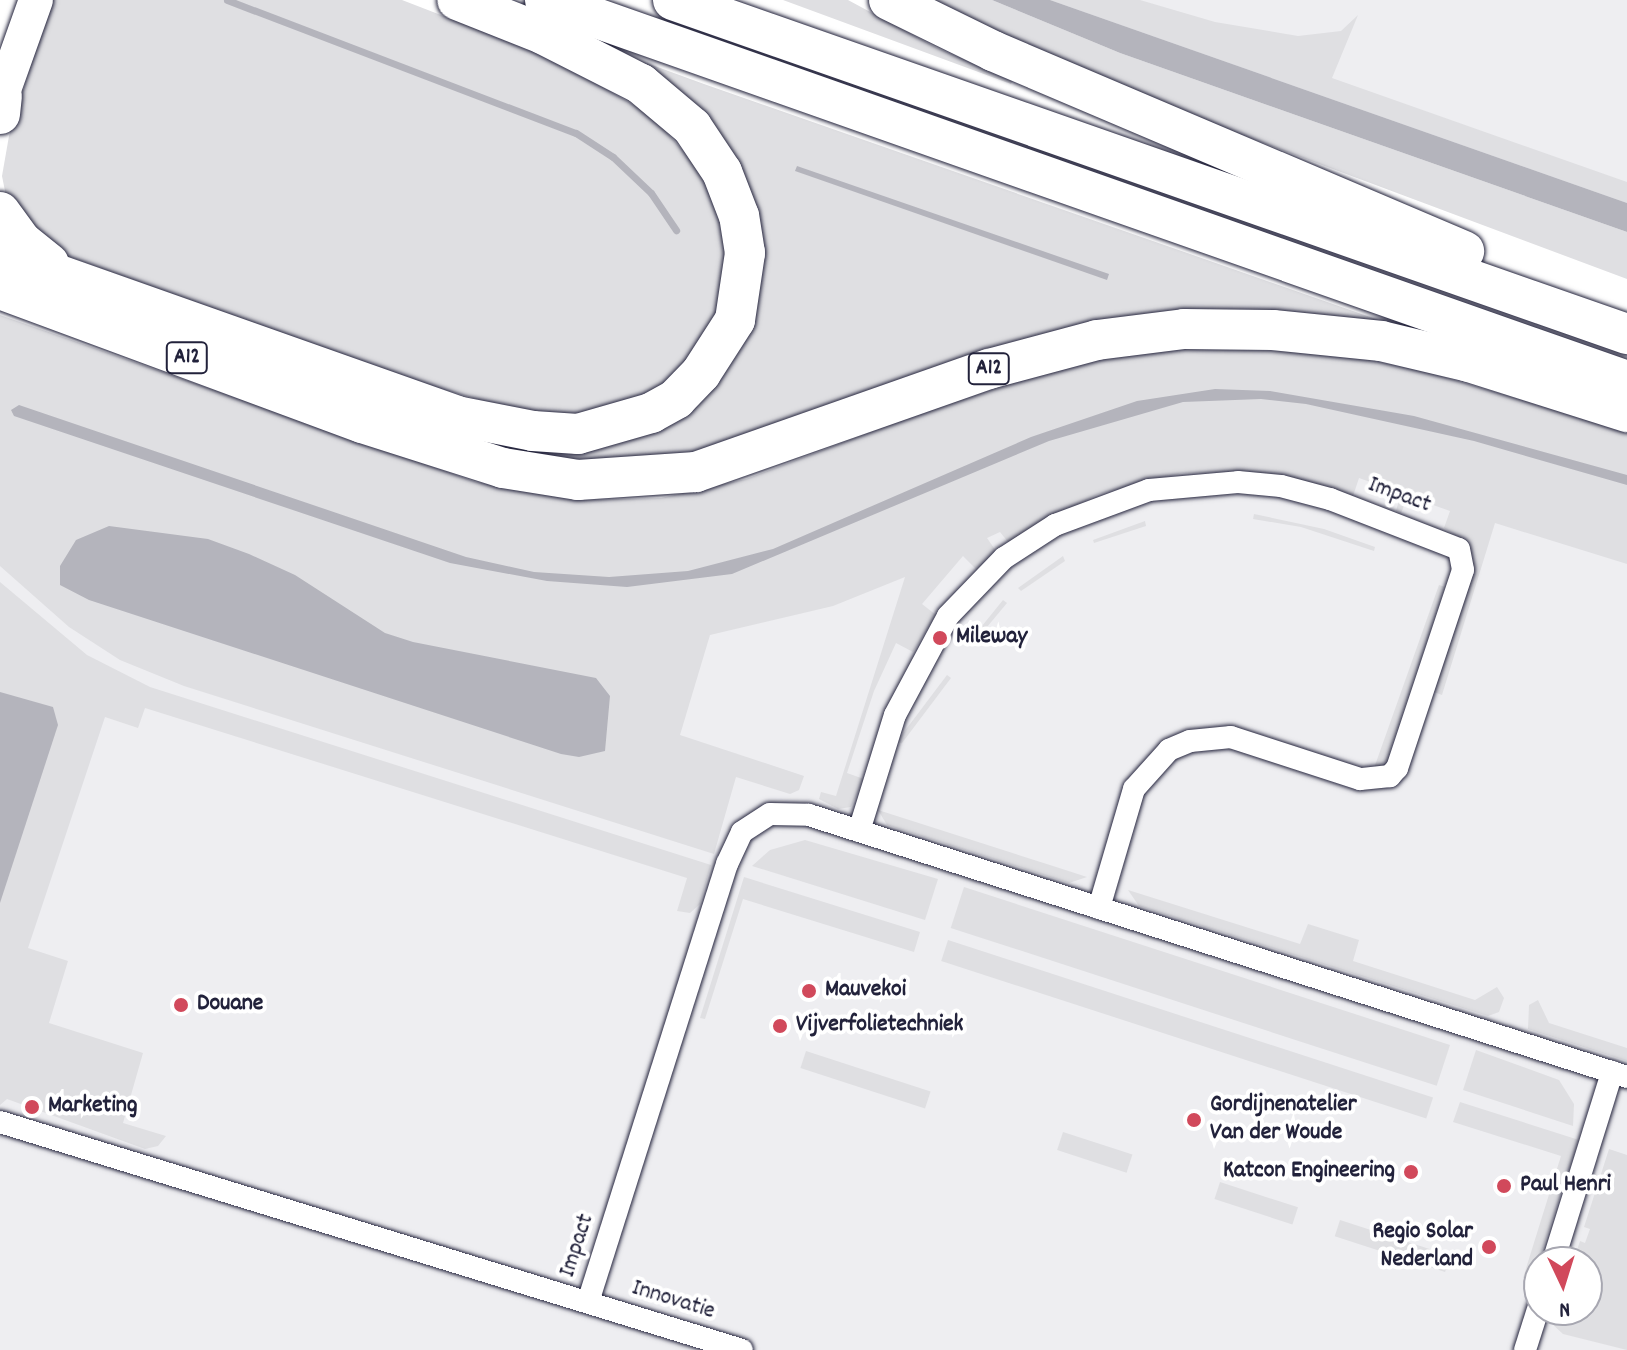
<!DOCTYPE html>
<style>
body{margin:0}
#map{position:relative;width:1627px;height:1350px;overflow:hidden;background:#fff;font-family:Dekko,sans-serif}
div>[style]{position:absolute}
.built>*{inset:0;background:#eeeef1}
.green>*{inset:0;background:#dfdfe2;transform-origin:0 0}
.water>*{inset:0;background:#b4b4bc}
.stream>*{height:7px;margin:-3.5px;padding:0 3.5px;transform-origin:3.5px;border-radius:3.5px;background:#b4b4bc}
.roads{filter:drop-shadow(0 0 2px #22223b) drop-shadow(0 0 2px #22223b)}
.minor>*{height:22px;margin:-11px;padding:0 11px;transform-origin:11px;border-radius:11px;background:#fff}
.primary>*{height:34px;margin:-17px;padding:0 17px;transform-origin:17px;border-radius:17px;background:#fff}
.motorway>*{height:40px;margin:-20px;padding:0 20px;transform-origin:20px;border-radius:20px;background:#fff}
.dots>*{width:22px;height:22px;translate:-50% -50%;box-sizing:border-box;border:4px solid #fff;border-radius:50%}
span{translate:-50% -50%;white-space:nowrap;text-align:center;line-height:1.15;-webkit-text-stroke:8px #fff;paint-order:stroke}
.shield-label span{padding:2px 6px;background:#fff;border:2px solid;border-radius:6px;-webkit-text-stroke-width:0}
.shield-label{font-size:22px;color:#22223b;font-weight:700}
.street-label{font-size:24px;color:#22223b}
.poi-label{font-size:24px;color:#22223b;font-weight:700}
.left{translate:0 -50%;text-align:left}
.right{translate:-100% -50%;text-align:right}
.north{position:absolute;left:1523px;top:1246px;width:80px;height:80px;box-sizing:border-box;background:#fff;border:2px solid #a7a7b1;border-radius:50%;rotate:176deg;font-size:22px;font-weight:700;line-height:32px;text-align:center;color:#22223b}
.north::after{content:'';display:block;margin:auto;width:28px;height:36px;background:#d1495b;clip-path:polygon(50% 0,100% 100%,50% 72%,0 100%)}
</style>
<div id="map">
<div class="built">
<i style="clip-path:polygon(1021px 0,1627px 0,1627px 219px)"></i>
<i style="clip-path:polygon(evenodd,0 404px,413px 546px,1055px 435px,1627px 478px,1627px 1350px,0 1350px,0 404px,1539px 1262px,1587px 1262px,1587px 1310px,1539px 1310px,1539px 1262px)"></i>
</div>
<div class="green">
<i style="clip-path:polygon(51px 0,402px 0,552px 58px,651px 115px,695px 164px,714px 196px,726px 256px,718px 309px,706px 338px,672px 378px,646px 396px,572px 416px,508px 408px,421px 383px,62px 254px,42px 243px,6px 196px,2px 176px,9px 136px)"></i>
<i style="clip-path:polygon(783px 0,848px 0,937px 48px,1013px 80px,1011px 84px)"></i>
<i style="clip-path:polygon(917px 0,992px 0,1120px 53px,1627px 232px,1627px 279px,1231px 131px)"></i>
<i style="clip-path:polygon(1050px 0,1140px 0,1215px 22px,1298px 36px,1341px 31px,1358px 15px,1332px 78px,1627px 182px,1627px 203px)"></i>
<i style="clip-path:polygon(589px 42px,704px 84px,1536px 375px,1229px 319px,758px 443px,632px 465px,560px 459px,463px 434px,499px 436px,689px 403px,751px 223px)"></i>
<i style="clip-path:polygon(0 315px,476px 482px,577px 500px,661px 498px,746px 479px,940px 406px,1074px 364px,1171px 348px,1336px 353px,1427px 372px,1627px 431px,1627px 564px,1495px 523px,1442px 695px,1434px 692px,1473px 560px,1464px 541px,1444px 528px,1450px 511px,1408px 496px,1401px 513px,1396px 511px,1401px 493px,1359px 478px,1353px 496px,1242px 472px,1182px 473px,1098px 494px,1008px 542px,1000px 532px,987px 538px,996px 551px,977px 570px,963px 556px,922px 604px,936px 615px,913px 652px,896px 643px,874px 691px,847px 773px,864px 779px,851px 807px,838px 809px,819px 799px,821px 792px,836px 796px,905px 577px,833px 606px,710px 635px,680px 735px,804px 776px,799px 790px,790px 794px,736px 777px,714px 854px,184px 686px,120px 660px,69px 627px,0 566px)"></i>
<i style="clip-path:polygon(1254px 514px,1324px 529px,1375px 547px,1374px 551px,1301px 527px,1253px 519px)"></i>
<i style="clip-path:polygon(1145px 521px,1146px 526px,1094px 543px,1093px 540px)"></i>
<i style="clip-path:polygon(1063px 556px,1065px 561px,1021px 591px,1018px 588px)"></i>
<i style="clip-path:polygon(0 582px,87px 655px,150px 687px,711px 865px,700px 904px,690px 913px,677px 911px,687px 878px,145px 708px,138px 728px,105px 717px,28px 948px,68px 961px,49px 1023px,143px 1053px,123px 1123px,166px 1136px,158px 1146px,145px 1149px,7px 1099px,0 1105px)"></i>
<i style="clip-path:polygon(1439px 585px,1445px 587px,1387px 760px,1373px 771px)"></i>
<i style="clip-path:polygon(1003px 600px,1007px 603px,972px 645px,969px 642px)"></i>
<i style="left:947px;top:675px;width:5px;height:82px;rotate:37deg"></i>
<i style="clip-path:polygon(878px 810px,1053px 866px,1087px 877px,1069px 883px,887px 825px)"></i>
<i style="clip-path:polygon(805px 840px,938px 879px,925px 920px,752px 866px,770px 850px)"></i>
<i style="clip-path:polygon(744px 877px,920px 932px,914px 952px,743px 899px,705px 1019px,700px 1018px)"></i>
<i style="left:964px;top:887px;width:511px;height:43px;rotate:18deg"></i>
<i style="clip-path:polygon(1128px 890px,1300px 944px,1308px 924px,1359px 940px,1353px 961px,1475px 1000px,1497px 987px,1504px 998px,1499px 1012px,1488px 1016px,1139px 906px)"></i>
<i style="left:948px;top:940px;width:510px;height:22px;rotate:18deg"></i>
<i style="clip-path:polygon(1538px 1000px,1549px 1023px,1627px 1048px,1627px 1061px,1528px 1029px,1529px 1005px)"></i>
<i style="clip-path:polygon(1476px 1050px,1559px 1080px,1574px 1104px,1573px 1126px,1463px 1090px)"></i>
<i style="left:806px;top:1051px;width:131px;height:18px;rotate:18deg"></i>
<i style="clip-path:polygon(1460px 1102px,1579px 1140px,1533px 1277px,1523px 1278px,1561px 1156px,1453px 1122px)"></i>
<i style="left:1063px;top:1132px;width:73px;height:19px;rotate:18deg"></i>
<i style="clip-path:polygon(1609px 1149px,1627px 1155px,1627px 1350px,1563px 1334px,1551px 1323px,1556px 1310px,1587px 1310px,1587px 1262px,1573px 1262px,1580px 1241px,1585px 1243px,1590px 1229px,1584px 1227px)"></i>
<i style="left:1220px;top:1182px;width:82px;height:18px;rotate:18deg"></i>
<i style="left:1340px;top:1220px;width:116px;height:17px;rotate:18deg"></i>
</div>
<div class="water">
<i style="clip-path:polygon(992px 0,1050px 0,1627px 203px,1627px 232px,1120px 53px)"></i>
<i style="clip-path:polygon(797px 166px,1109px 274px,1107px 280px,795px 171px)"></i>
<i style="clip-path:polygon(1215px 389px,1270px 391px,1414px 416px,1627px 475px,1627px 485px,1474px 441px,1306px 404px,1261px 399px,1183px 402px,1049px 441px,732px 574px,627px 587px,547px 581px,450px 563px,14px 416px,11px 410px,19px 405px,466px 557px,534px 572px,609px 577px,688px 571px,773px 549px,1031px 437px,1137px 401px)"></i>
<i style="clip-path:polygon(109px 526px,208px 539px,249px 554px,295px 575px,385px 633px,413px 642px,596px 678px,610px 696px,605px 751px,579px 757px,561px 754px,89px 600px,60px 585px,60px 566px,76px 540px)"></i>
<i style="clip-path:polygon(0 692px,53px 707px,58px 725px,0 903px)"></i>
</div>
<div class="stream">
<i style="left:227px;top:0;width:373px;rotate:20.9deg"></i>
<i style="left:576px;top:133px;width:44px;rotate:33deg"></i>
<i style="left:613px;top:157px;width:52px;rotate:43.5deg"></i>
<i style="left:651px;top:193px;width:45px;rotate:56deg"></i>
</div>
<div class="roads">
<div class="minor">
<i style="left:859px;top:831px;width:121px;rotate:-72.8deg"></i>
<i style="left:895px;top:715px;width:112px;rotate:-61.8deg"></i>
<i style="left:948px;top:616px;width:81px;rotate:-46deg"></i>
<i style="left:1004px;top:558px;width:61px;rotate:-32.9deg"></i>
<i style="left:1055px;top:525px;width:100px;rotate:-20.4deg"></i>
<i style="left:1149px;top:490px;width:89px;rotate:-5.1deg"></i>
<i style="left:1238px;top:482px;width:43px;rotate:5.3deg"></i>
<i style="left:1281px;top:486px;width:51px;rotate:14.9deg"></i>
<i style="left:1330px;top:499px;width:138px;rotate:21.2deg"></i>
<i style="left:1459px;top:549px;width:21px;rotate:79deg"></i>
<i style="left:1463px;top:570px;width:209px;rotate:108.4deg"></i>
<i style="left:1397px;top:768px;width:11px;rotate:131deg"></i>
<i style="left:1390px;top:776px;width:30px;rotate:174deg"></i>
<i style="left:1360px;top:779px;width:136px;rotate:-162deg"></i>
<i style="left:1231px;top:737px;width:41px;rotate:174.4deg"></i>
<i style="left:1190px;top:741px;width:23px;rotate:157deg"></i>
<i style="left:1169px;top:750px;width:52px;rotate:131.9deg"></i>
<i style="left:1134px;top:789px;width:124px;rotate:106.4deg"></i>
<i style="left:0;top:1122px;width:776px;rotate:17.08deg"></i>
<i style="left:1553px;top:1262px;width:199px;rotate:-72.7deg"></i>
<i style="left:588px;top:1302px;width:460px;rotate:-72.4deg"></i>
<i style="left:727px;top:864px;width:35px;rotate:-65deg"></i>
<i style="left:742px;top:832px;width:33px;rotate:-33deg"></i>
<i style="left:770px;top:814px;width:39px;rotate:1deg"></i>
<i style="left:809px;top:815px;width:859px;rotate:17.76deg"></i>
<i style="left:1525px;top:1350px;width:46px;rotate:-72.3deg"></i>
</div>
<div class="primary">
<i style="left:0;top:101px;width:107px;rotate:-70.4deg"></i>
</div>
<div class="motorway">
<i style="left:545px;top:0;width:1147px;rotate:19.4deg"></i>
<i style="left:673px;top:0;width:1011px;rotate:19.3deg"></i>
<i style="left:889px;top:0;width:116px;rotate:26.1deg"></i>
<i style="left:993px;top:51px;width:512px;rotate:23.01deg"></i>
<i style="left:0;top:114px;width:18px;rotate:-84deg"></i>
<i style="left:0;top:212px;width:36px;rotate:54deg"></i>
<i style="left:21px;top:241px;width:36px;rotate:39deg"></i>
<i style="left:0;top:254px;width:485px;rotate:19.5deg"></i>
<i style="left:457px;top:416px;width:77px;rotate:11.2deg"></i>
<i style="left:533px;top:431px;width:45px;rotate:3.8deg"></i>
<i style="left:578px;top:434px;width:76px;rotate:-16deg"></i>
<i style="left:651px;top:413px;width:29px;rotate:-29deg"></i>
<i style="left:676px;top:399px;width:36px;rotate:-46deg"></i>
<i style="left:701px;top:373px;width:63px;rotate:-57.3deg"></i>
<i style="left:735px;top:320px;width:68px;rotate:-81.5deg"></i>
<i style="left:745px;top:253px;width:37px;rotate:-99deg"></i>
<i style="left:739px;top:216px;width:47px;rotate:-111.1deg"></i>
<i style="left:722px;top:172px;width:54px;rotate:-123.7deg"></i>
<i style="left:692px;top:127px;width:67px;rotate:-139.9deg"></i>
<i style="left:641px;top:84px;width:110px;rotate:-153deg"></i>
<i style="left:543px;top:34px;width:92px;rotate:-158.4deg"></i>
<i style="left:0;top:289px;width:386px;rotate:20.3deg"></i>
<i style="left:362px;top:423px;width:148px;rotate:17.7deg"></i>
<i style="left:503px;top:468px;width:76px;rotate:9.1deg"></i>
<i style="left:578px;top:480px;width:118px;rotate:-3.9deg"></i>
<i style="left:696px;top:472px;width:311px;rotate:-19.4deg"></i>
<i style="left:989px;top:369px;width:112px;rotate:-15deg"></i>
<i style="left:1097px;top:340px;width:88px;rotate:-7.2deg"></i>
<i style="left:1184px;top:329px;width:89px;rotate:0.6deg"></i>
<i style="left:1273px;top:330px;width:109px;rotate:5.8deg"></i>
<i style="left:1381px;top:341px;width:90px;rotate:13.4deg"></i>
<i style="left:1469px;top:362px;width:166px;rotate:17.6deg"></i>
</div>
</div>
<div class="dots">
<i style="left:940px;top:638px;background:#d1495b"></i>
<i style="left:809px;top:991px;background:#d1495b"></i>
<i style="left:181px;top:1005px;background:#d1495b"></i>
<i style="left:780px;top:1026px;background:#d1495b"></i>
<i style="left:32px;top:1107px;background:#d1495b"></i>
<i style="left:1194px;top:1120px;background:#d1495b"></i>
<i style="left:1411px;top:1172px;background:#d1495b"></i>
<i style="left:1504px;top:1186px;background:#d1495b"></i>
<i style="left:1489px;top:1247px;background:#d1495b"></i>
</div>
<div class="shield-label">
<span style="left:187px;top:358px">A12</span>
<span style="left:989px;top:369px">A12</span>
</div>
<div class="street-label">
<span style="left:1399px;top:496px;rotate:20deg">Impact</span>
<span style="left:578px;top:1246px;rotate:-72deg">Impact</span>
<span style="left:673px;top:1301px;rotate:17deg">Innovatie</span>
</div>
<div class="poi-label">
<span class="left" style="left:956px;top:638px">Mileway</span>
<span class="left" style="left:825px;top:991px">Mauvekoi</span>
<span class="left" style="left:197px;top:1005px">Douane</span>
<span class="left" style="left:796px;top:1026px">Vijverfolietechniek</span>
<span class="left" style="left:1210px;top:1120px">Gordijnenatelier<br>Van der Woude</span>
<span class="left" style="left:48px;top:1107px">Marketing</span>
<span class="right" style="left:1395px;top:1172px">Katcon Engineering</span>
<span class="left" style="left:1520px;top:1186px">Paul Henri</span>
<span class="right" style="left:1473px;top:1247px">Regio Solar<br>Nederland</span>
</div>
<div class="north">N</div>
</div>
